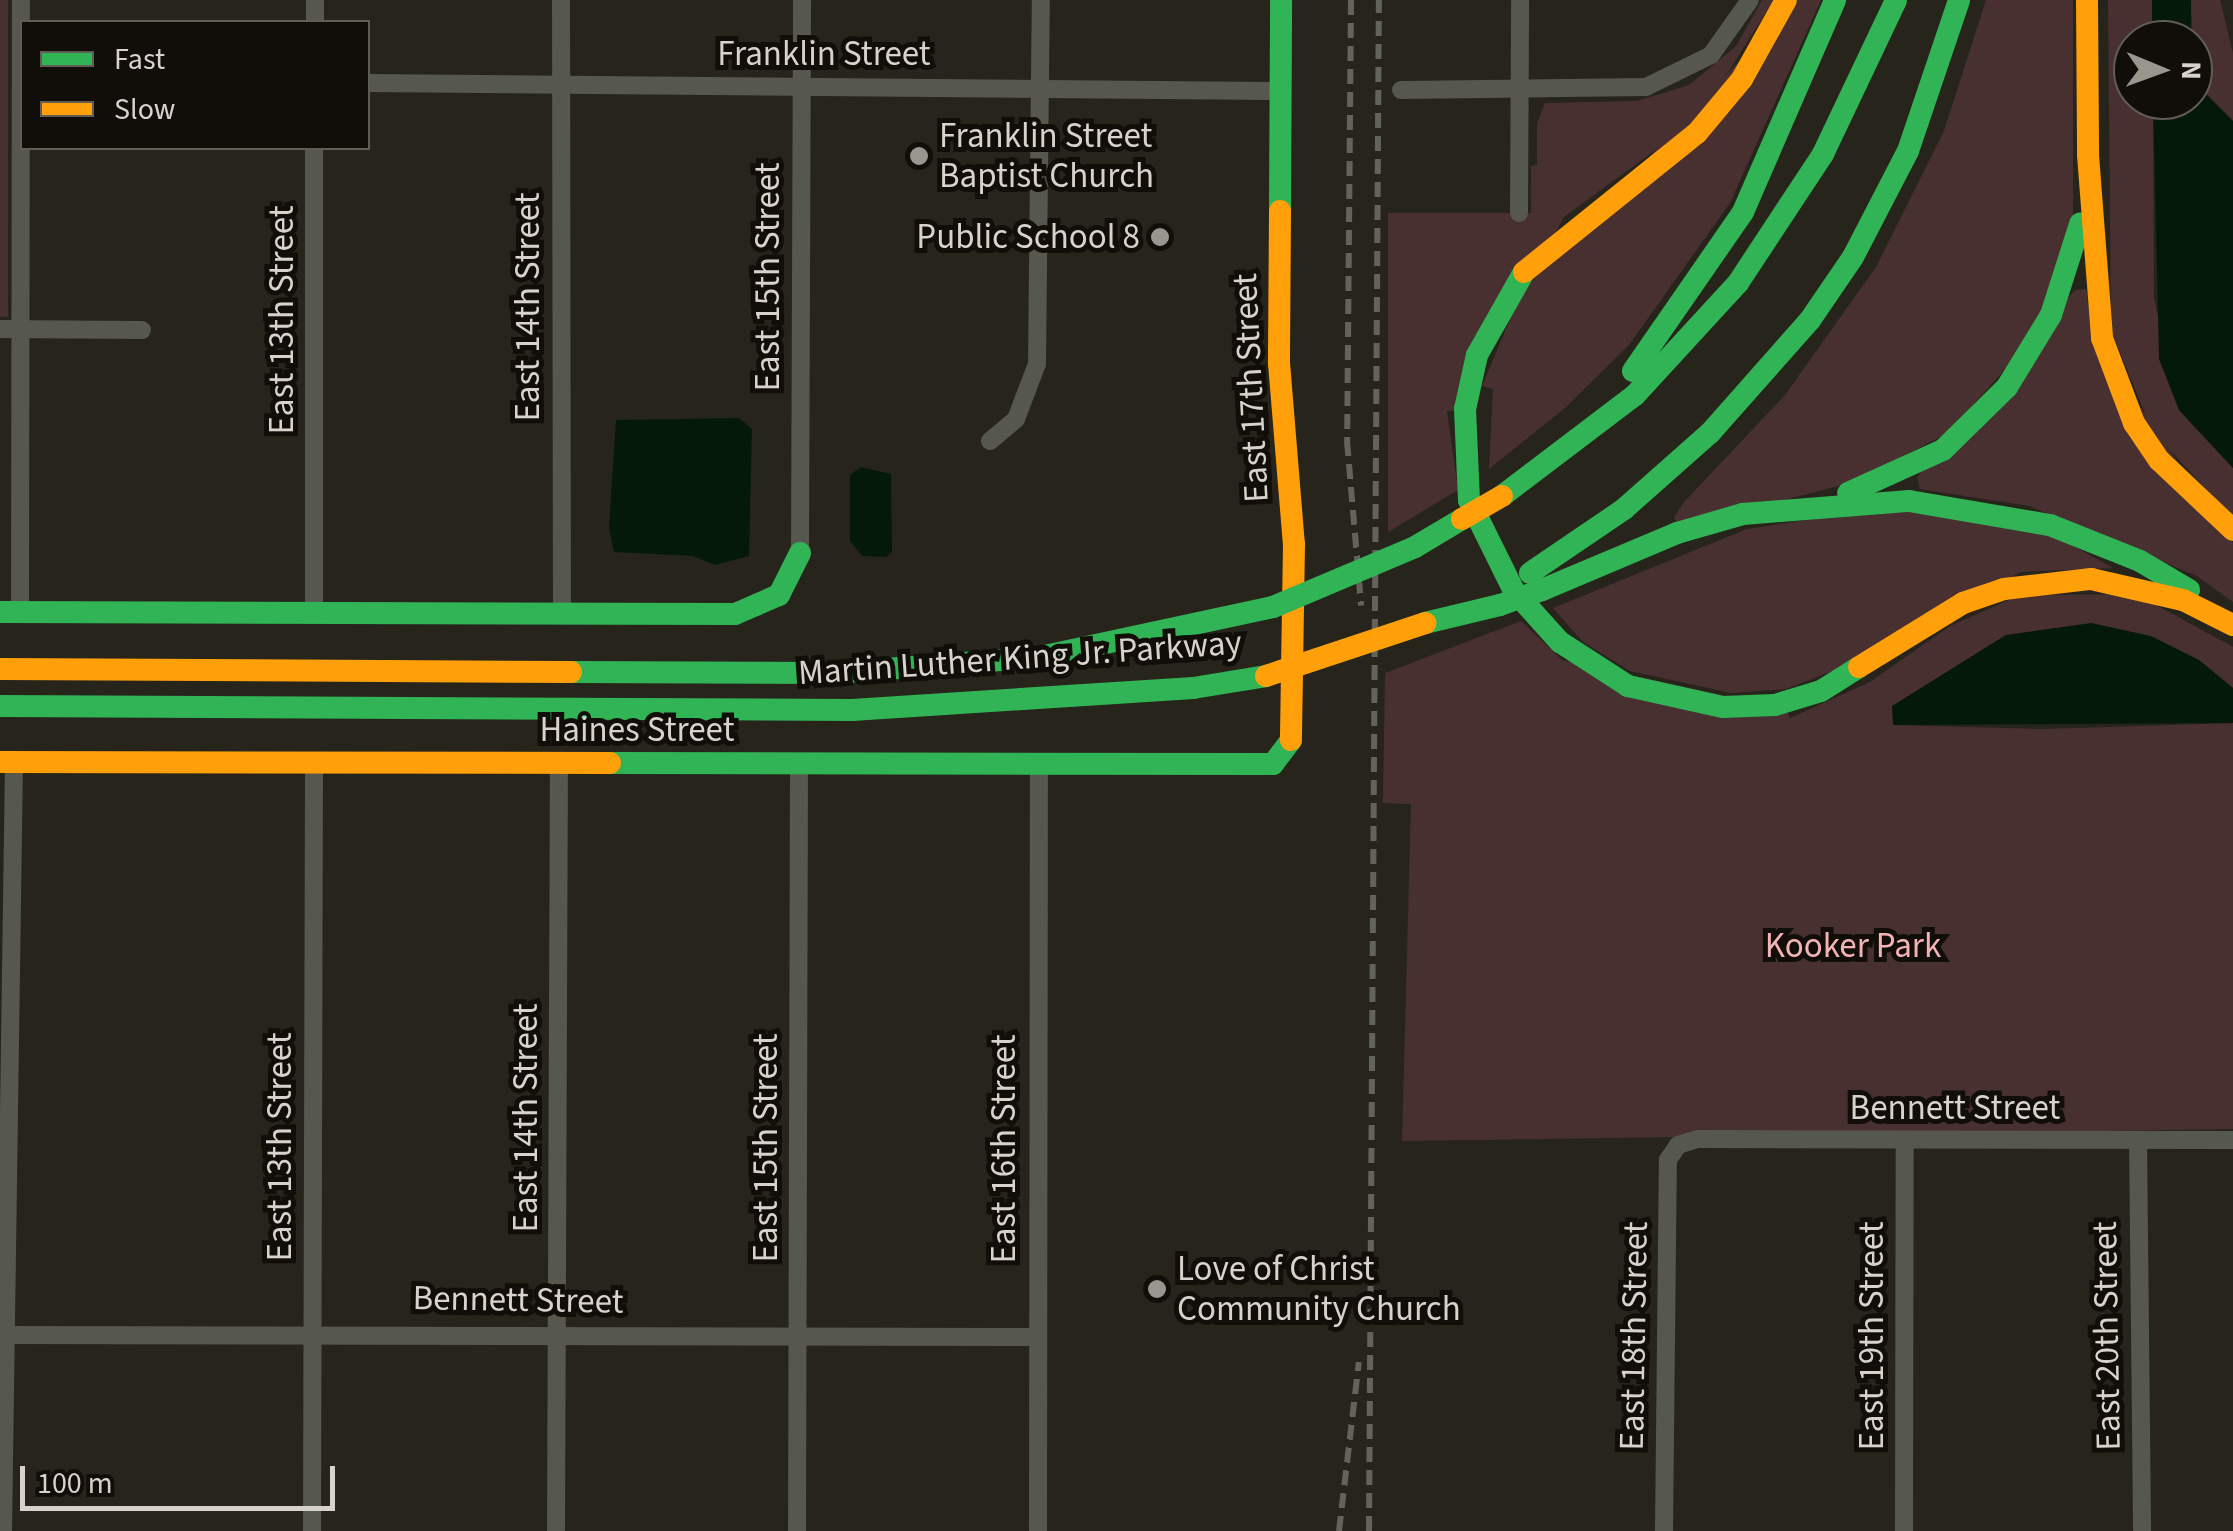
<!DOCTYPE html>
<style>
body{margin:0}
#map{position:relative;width:2233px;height:1531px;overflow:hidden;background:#27241c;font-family:"Source Sans 3",sans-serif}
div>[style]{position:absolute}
.green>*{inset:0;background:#483030;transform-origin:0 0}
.water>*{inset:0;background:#05190a;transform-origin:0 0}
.street>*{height:18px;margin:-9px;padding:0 9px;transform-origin:9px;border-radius:9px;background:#56574d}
.fast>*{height:22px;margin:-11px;padding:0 11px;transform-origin:11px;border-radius:11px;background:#30b455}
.slow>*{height:22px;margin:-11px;padding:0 11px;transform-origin:11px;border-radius:11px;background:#ff9f0a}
.rail>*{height:6px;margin-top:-3px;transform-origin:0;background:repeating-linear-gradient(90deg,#62635b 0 15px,transparent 0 23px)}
.fast-bridge>*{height:22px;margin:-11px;padding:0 11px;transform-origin:11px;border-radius:11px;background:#30b455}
.slow-bridge>*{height:22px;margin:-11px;padding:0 11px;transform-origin:11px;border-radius:11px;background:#ff9f0a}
.dots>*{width:28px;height:28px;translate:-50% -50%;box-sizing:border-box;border:5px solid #110e09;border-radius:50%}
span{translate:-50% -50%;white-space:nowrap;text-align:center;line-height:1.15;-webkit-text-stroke:10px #110e09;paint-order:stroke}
.street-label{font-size:35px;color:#d7d3cb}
.poi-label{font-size:35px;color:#d7d3cb}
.left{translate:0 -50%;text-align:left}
.right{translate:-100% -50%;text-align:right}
.park-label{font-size:35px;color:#f3b3b4}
.legend{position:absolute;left:20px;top:20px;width:350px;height:130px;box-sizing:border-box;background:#110e09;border:2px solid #605d57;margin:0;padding:12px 18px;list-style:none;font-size:30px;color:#d7d3cb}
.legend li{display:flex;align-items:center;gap:20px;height:50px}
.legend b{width:50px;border:2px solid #605d57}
.north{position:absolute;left:2113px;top:20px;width:100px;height:100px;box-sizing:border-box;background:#110e09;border:2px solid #605d57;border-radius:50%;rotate:91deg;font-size:28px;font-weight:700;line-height:40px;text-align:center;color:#d7d3cb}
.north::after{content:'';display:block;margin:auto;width:35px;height:45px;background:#99968e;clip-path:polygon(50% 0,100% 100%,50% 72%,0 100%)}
.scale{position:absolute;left:20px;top:1466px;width:315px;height:45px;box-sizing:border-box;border:5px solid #d7d3cb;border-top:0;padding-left:12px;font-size:30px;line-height:35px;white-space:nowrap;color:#d7d3cb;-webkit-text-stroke:8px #110e09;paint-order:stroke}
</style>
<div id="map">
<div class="green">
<i style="left:0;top:0;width:8px;height:317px"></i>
<i style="clip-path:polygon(1762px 0,1774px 0,1699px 118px,1564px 217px,1458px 411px,1447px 411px,1458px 490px,1388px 532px,1388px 213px,1531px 213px,1531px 166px,1537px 165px,1537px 124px,1545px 103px,1637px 101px,1689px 85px,1736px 46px)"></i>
<i style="clip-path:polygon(1797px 0,1821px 0,1730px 203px,1629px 345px,1565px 408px,1489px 469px,1493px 389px,1482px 386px,1521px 293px)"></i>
<i style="clip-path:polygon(1986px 0,2073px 0,2073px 217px,2031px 340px,1948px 433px,1850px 483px,1678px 527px,1674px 517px,1685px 501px,1785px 395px,1876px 267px,1944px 131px)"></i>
<i style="clip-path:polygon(2108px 0,2152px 0,2152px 40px,2133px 40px,2133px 100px,2153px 100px,2154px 298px,2179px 410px,2233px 468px,2233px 518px,2152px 431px,2111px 330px)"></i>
<i style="clip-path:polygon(2191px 0,2220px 0,2233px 53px,2233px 121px,2202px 90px,2193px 63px)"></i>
<i style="clip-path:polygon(2086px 289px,2093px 338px,2233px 543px,2233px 602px,2197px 576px,2029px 506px,1920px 489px,1917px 477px,2075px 290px)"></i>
<i style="clip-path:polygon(1887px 508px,2043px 529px,2113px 568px,2020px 572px,1864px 659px,1786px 689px,1731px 693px,1630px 671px,1583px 642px,1553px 608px,1747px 529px)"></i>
<i style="clip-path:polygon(2136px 594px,2233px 647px,2233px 688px,2199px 660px,2006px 635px,1893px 706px,1893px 725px,2044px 729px,2233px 723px,2233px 1129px,1402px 1141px,1411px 804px,1383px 803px,1385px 673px,1521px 621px,1562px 660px,1786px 709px,1790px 718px,1870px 682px,1950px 626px,2020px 595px)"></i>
</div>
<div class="water">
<i style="left:2152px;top:0;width:39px;height:40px"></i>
<i style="clip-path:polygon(2193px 62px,2202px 90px,2233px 121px,2233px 468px,2179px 410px,2159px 359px,2153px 100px,2193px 100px)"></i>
<i style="clip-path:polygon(739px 418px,752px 429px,749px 556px,715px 565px,692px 556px,614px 552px,609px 528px,616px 420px)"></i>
<i style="clip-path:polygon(861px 467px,891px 474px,892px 552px,886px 557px,862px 556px,850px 541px,850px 475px)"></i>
<i style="clip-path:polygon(2091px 623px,2151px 636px,2199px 660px,2233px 688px,2233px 723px,1893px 725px,1892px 706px,2006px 635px)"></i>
</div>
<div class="street">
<i style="left:561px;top:0;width:613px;rotate:89.91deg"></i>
<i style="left:315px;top:22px;width:22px;rotate:-90deg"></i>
<i style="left:368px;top:83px;width:913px;rotate:0.5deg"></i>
<i style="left:1401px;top:90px;width:245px;rotate:-0.7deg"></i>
<i style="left:1646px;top:87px;width:72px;rotate:-26.2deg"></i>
<i style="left:1711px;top:55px;width:67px;rotate:-54.7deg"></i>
<i style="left:1519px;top:213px;width:213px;rotate:-89.7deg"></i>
<i style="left:0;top:329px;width:142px;rotate:0.4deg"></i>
<i style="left:990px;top:441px;width:34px;rotate:-40deg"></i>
<i style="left:1016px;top:419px;width:59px;rotate:-69.1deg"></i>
<i style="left:1037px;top:364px;width:364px;rotate:-89.4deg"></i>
<i style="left:800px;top:553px;width:553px;rotate:-89.79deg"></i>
<i style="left:20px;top:612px;width:612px;rotate:-89.91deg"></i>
<i style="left:314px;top:613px;width:465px;rotate:-90deg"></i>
<i style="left:2138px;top:1140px;width:391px;rotate:89.4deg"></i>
<i style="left:0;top:1335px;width:1036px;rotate:0.11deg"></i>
<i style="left:3px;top:1531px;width:769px;rotate:-89.18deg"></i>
<i style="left:312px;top:1531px;width:768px;rotate:-89.85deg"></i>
<i style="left:556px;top:1531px;width:766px;rotate:-89.78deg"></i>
<i style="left:797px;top:1531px;width:766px;rotate:-89.85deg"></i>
<i style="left:1038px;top:1531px;width:765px;rotate:-89.93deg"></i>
<i style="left:1664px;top:1531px;width:371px;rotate:-89.4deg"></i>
<i style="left:1668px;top:1160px;width:18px;rotate:-56deg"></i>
<i style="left:1678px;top:1145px;width:21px;rotate:-17deg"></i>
<i style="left:1698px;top:1139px;width:535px;rotate:0.11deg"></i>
<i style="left:1904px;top:1531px;width:390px;rotate:-89.9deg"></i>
</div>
<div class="fast">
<i style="left:1280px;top:211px;width:211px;rotate:-89.7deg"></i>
<i style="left:1524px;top:272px;width:95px;rotate:119.5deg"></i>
<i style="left:1477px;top:355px;width:55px;rotate:102.5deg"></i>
<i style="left:1465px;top:409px;width:91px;rotate:87.5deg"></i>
<i style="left:1469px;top:500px;width:102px;rotate:63.7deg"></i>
<i style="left:1514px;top:591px;width:69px;rotate:48deg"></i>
<i style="left:1560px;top:642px;width:81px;rotate:32.9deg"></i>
<i style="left:1628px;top:686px;width:97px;rotate:12.5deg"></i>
<i style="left:1723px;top:707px;width:52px;rotate:-2.2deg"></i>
<i style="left:1775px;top:705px;width:48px;rotate:-16.9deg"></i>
<i style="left:1821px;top:691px;width:45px;rotate:-32.3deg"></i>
<i style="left:1633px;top:371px;width:193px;rotate:-55.3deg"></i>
<i style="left:1743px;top:212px;width:231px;rotate:-66.5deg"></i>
<i style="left:1848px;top:493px;width:104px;rotate:-24.4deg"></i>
<i style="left:1943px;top:450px;width:90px;rotate:-44.5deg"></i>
<i style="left:2007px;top:387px;width:84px;rotate:-58.6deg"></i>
<i style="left:2051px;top:315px;width:96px;rotate:-72.3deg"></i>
<i style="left:1502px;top:496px;width:167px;rotate:-37.2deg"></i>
<i style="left:1635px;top:395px;width:152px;rotate:-47.4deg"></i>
<i style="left:1738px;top:283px;width:154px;rotate:-56.6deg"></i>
<i style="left:1823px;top:154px;width:170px;rotate:-64.6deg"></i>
<i style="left:1415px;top:547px;width:55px;rotate:-30.8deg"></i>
<i style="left:1530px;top:573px;width:114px;rotate:-34.2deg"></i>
<i style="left:1624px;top:509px;width:115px;rotate:-41.5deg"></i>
<i style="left:1710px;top:433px;width:151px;rotate:-48.5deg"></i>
<i style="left:1810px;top:320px;width:76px;rotate:-55.7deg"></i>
<i style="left:1853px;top:257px;width:119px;rotate:-62.6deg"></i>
<i style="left:1908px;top:151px;width:159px;rotate:-71.3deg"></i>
<i style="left:1542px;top:590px;width:147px;rotate:-22.9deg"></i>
<i style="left:1677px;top:533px;width:69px;rotate:-16.1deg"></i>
<i style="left:1743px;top:514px;width:167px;rotate:-4.5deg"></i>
<i style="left:1909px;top:501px;width:143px;rotate:9.7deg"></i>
<i style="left:2050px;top:525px;width:97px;rotate:21.8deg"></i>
<i style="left:2140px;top:561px;width:57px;rotate:30.6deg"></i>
<i style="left:0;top:612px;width:735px;rotate:0.16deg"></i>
<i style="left:735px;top:614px;width:48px;rotate:-23.4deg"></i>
<i style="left:779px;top:595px;width:47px;rotate:-63.4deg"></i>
<i style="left:1425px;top:623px;width:77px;rotate:-13.5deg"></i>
<i style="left:571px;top:672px;width:263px;rotate:0.2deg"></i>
<i style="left:834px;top:673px;width:207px;rotate:-4.4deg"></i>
<i style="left:1040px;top:657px;width:238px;rotate:-12.1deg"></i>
<i style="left:0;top:706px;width:852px;rotate:0.27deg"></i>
<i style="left:852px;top:710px;width:342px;rotate:-3.7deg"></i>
<i style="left:1193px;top:688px;width:74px;rotate:-9.3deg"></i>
<i style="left:610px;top:763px;width:663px;rotate:0.09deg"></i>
<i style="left:1273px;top:764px;width:30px;rotate:-53deg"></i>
</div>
<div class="slow">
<i style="left:2087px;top:0;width:155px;rotate:89.6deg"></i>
<i style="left:2088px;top:155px;width:184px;rotate:85.6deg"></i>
<i style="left:2102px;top:338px;width:91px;rotate:69.4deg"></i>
<i style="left:2134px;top:423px;width:45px;rotate:56deg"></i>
<i style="left:2159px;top:460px;width:102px;rotate:43.4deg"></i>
<i style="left:1280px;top:211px;width:152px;rotate:90.4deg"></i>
<i style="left:1279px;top:363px;width:182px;rotate:85.3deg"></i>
<i style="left:1294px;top:544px;width:196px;rotate:90.9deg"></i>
<i style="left:1524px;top:272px;width:222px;rotate:-38.8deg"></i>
<i style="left:1697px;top:133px;width:70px;rotate:-50.2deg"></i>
<i style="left:1742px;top:79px;width:90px;rotate:-60.9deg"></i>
<i style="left:1859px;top:667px;width:122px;rotate:-31.6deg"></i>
<i style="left:1963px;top:603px;width:43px;rotate:-18.9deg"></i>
<i style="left:2004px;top:589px;width:88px;rotate:-6.6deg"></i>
<i style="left:2091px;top:579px;width:94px;rotate:12.9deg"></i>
<i style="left:2183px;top:600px;width:56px;rotate:26.6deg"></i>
<i style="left:0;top:669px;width:571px;rotate:0.3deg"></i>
<i style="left:0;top:762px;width:610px;rotate:0.09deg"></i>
</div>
<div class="rail">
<i style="left:1351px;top:0;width:441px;rotate:90.5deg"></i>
<i style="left:1347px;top:441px;width:165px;rotate:85.1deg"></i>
<i style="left:1339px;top:1531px;width:170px;rotate:-83.3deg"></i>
<i style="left:1369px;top:1531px;width:1531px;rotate:-89.63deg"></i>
</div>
<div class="fast-bridge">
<i style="left:1500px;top:605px;width:45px;rotate:-19.7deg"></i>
<i style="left:1273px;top:607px;width:154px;rotate:-22.9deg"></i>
</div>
<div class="slow-bridge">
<i style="left:1462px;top:519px;width:46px;rotate:-29.9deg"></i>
<i style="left:1266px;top:676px;width:168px;rotate:-18.4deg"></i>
</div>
<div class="dots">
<i style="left:919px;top:156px;background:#99968e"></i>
<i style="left:1160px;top:237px;background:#99968e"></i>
<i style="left:1157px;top:1289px;background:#99968e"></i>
</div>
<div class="street-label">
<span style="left:824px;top:54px">Franklin Street</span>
<span style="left:768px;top:277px;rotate:-90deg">East 15th Street</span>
<span style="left:528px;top:307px;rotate:-90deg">East 14th Street</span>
<span style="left:282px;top:320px;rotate:-90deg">East 13th Street</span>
<span style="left:1251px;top:388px;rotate:-93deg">East 17th Street</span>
<span style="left:1020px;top:658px;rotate:-4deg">Martin Luther King Jr. Parkway</span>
<span style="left:637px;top:730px">Haines Street</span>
<span style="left:1955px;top:1108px">Bennett Street</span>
<span style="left:526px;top:1118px;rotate:-90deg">East 14th Street</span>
<span style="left:280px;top:1147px;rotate:-90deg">East 13th Street</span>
<span style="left:766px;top:1148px;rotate:-90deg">East 15th Street</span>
<span style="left:1004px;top:1149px;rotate:-90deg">East 16th Street</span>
<span style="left:518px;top:1300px;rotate:1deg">Bennett Street</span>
<span style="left:1634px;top:1336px;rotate:-89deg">East 18th Street</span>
<span style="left:1872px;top:1336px;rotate:-90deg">East 19th Street</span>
<span style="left:2107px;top:1336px;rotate:-91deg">East 20th Street</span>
</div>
<div class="poi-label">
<span class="left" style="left:939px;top:156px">Franklin Street<br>Baptist Church</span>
<span class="right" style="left:1140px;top:237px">Public School 8</span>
<span class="left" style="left:1177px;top:1289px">Love of Christ<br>Community Church</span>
</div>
<div class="park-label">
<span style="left:1853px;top:946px">Kooker Park</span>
</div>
<ul class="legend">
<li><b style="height:12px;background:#30b455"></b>Fast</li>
<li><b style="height:12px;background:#ff9f0a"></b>Slow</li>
</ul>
<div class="north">N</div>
<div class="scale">100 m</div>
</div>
